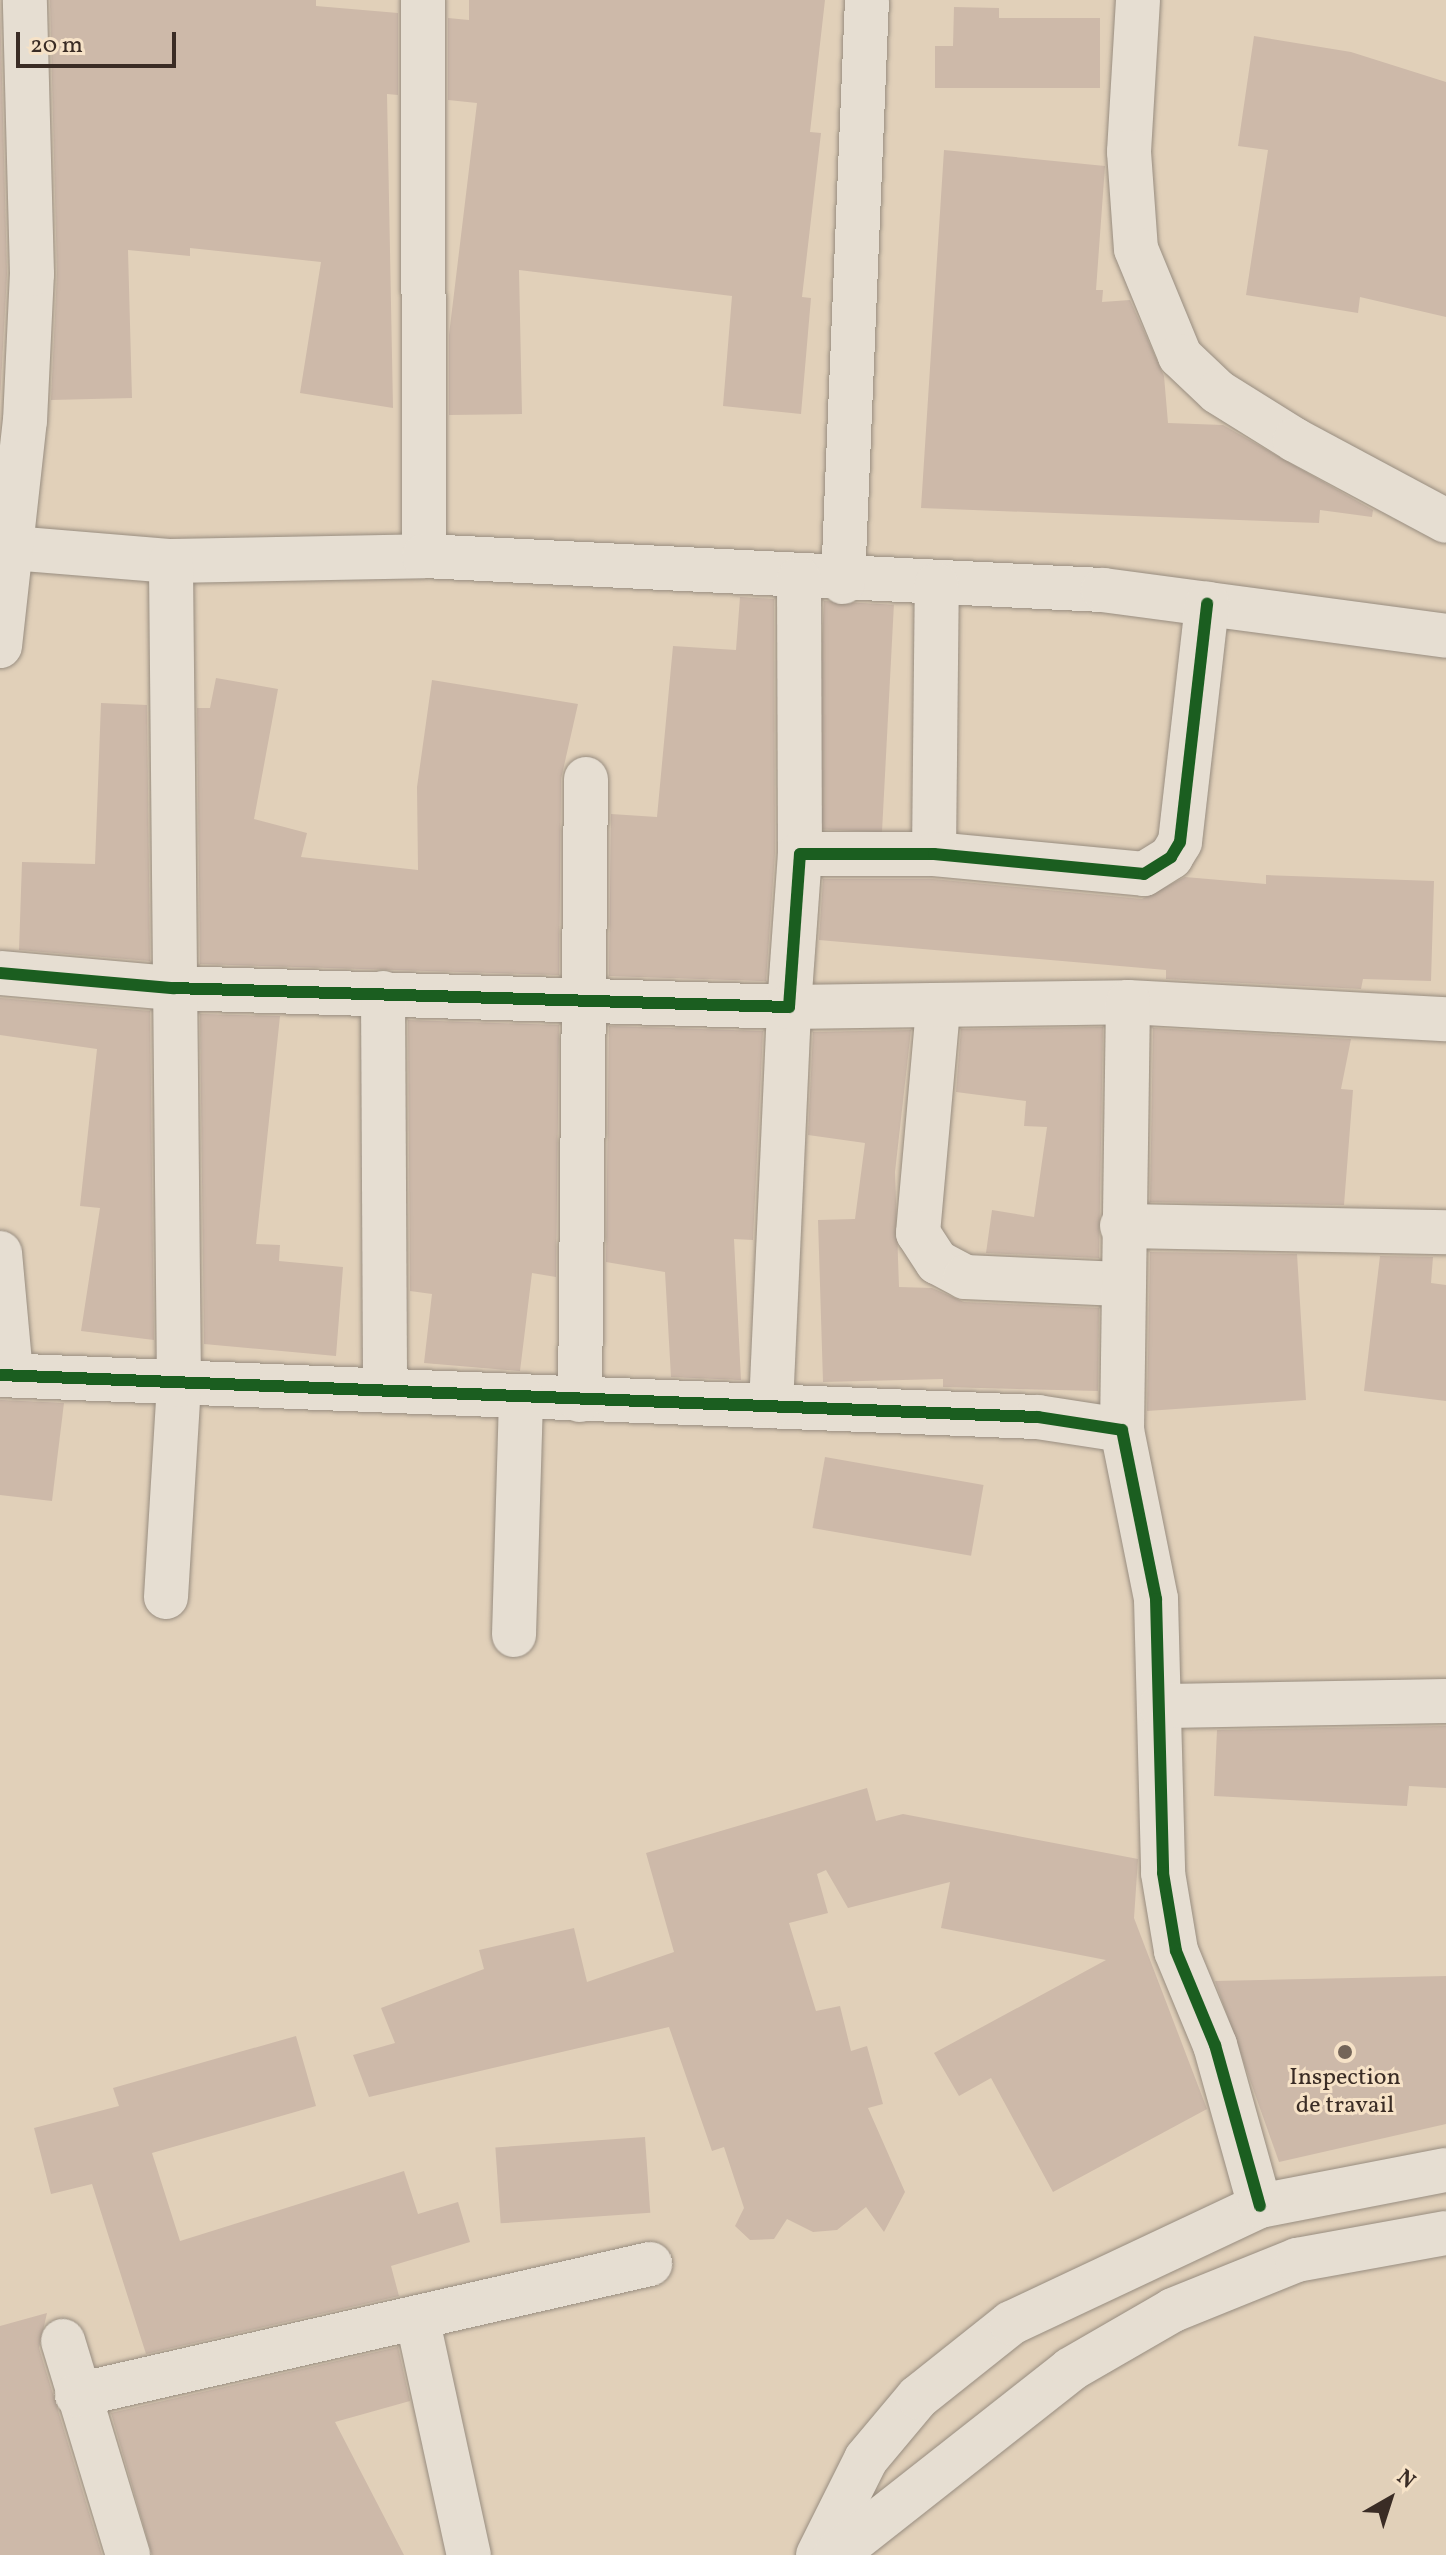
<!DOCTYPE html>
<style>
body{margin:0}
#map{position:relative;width:1446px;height:2555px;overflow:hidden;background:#e1d0b9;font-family:Vollkorn,serif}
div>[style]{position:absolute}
.building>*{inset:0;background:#cdb9a9;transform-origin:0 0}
.roads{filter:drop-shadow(0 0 2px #988d80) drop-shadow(0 0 2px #988d80)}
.minor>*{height:44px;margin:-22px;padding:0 22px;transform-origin:22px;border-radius:22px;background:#e6ded2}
.cycleway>*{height:12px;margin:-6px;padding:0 6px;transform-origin:6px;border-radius:6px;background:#1b5e20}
.dots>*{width:22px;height:22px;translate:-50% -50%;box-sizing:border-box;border:4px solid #f6e2c7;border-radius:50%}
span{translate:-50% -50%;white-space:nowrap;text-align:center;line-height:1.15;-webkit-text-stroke:6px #f6e2c7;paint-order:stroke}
.poi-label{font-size:24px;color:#3a2c25}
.north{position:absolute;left:1350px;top:2459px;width:80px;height:80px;-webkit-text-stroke:6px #f6e2c7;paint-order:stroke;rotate:39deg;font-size:22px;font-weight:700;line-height:32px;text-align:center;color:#3a2c25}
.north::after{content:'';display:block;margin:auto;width:28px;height:36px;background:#3a2c25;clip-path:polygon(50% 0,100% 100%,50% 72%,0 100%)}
.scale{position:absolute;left:16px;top:32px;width:160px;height:36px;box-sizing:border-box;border:4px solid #3a2c25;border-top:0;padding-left:10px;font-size:24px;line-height:28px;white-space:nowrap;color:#3a2c25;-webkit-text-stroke:6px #f6e2c7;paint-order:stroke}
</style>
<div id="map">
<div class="building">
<i style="clip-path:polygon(50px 0,316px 0,316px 6px,398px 13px,398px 95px,387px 94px,393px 408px,300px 393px,321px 262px,190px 248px,190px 256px,128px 250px,132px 398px,51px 400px,57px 273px)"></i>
<i style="clip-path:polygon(469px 0,825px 0,810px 132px,821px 133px,802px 297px,811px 298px,801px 414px,723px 406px,732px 296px,519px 270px,522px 414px,449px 415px,449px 335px,477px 103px,448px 100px,448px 18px,469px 20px)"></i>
<i style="clip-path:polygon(0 1px,7px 274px,0 401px)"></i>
<i style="clip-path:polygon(954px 7px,999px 8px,999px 18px,1100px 18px,1100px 88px,935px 88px,935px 46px,953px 46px)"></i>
<i style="clip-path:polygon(1254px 36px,1351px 52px,1446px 82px,1446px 317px,1360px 297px,1358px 313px,1246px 295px,1268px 150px,1238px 146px)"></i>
<i style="clip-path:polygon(944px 150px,1105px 166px,1096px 290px,1103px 290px,1102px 302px,1130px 300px,1164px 376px,1168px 423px,1223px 425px,1373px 510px,1372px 517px,1320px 510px,1319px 523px,921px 508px)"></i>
<i style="clip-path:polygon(740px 597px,774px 599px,775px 853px,766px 981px,609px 976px,611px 814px,657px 817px,673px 646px,736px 650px)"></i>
<i style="left:824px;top:601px;width:70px;height:228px;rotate:3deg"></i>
<i style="clip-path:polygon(216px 678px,278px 689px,254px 819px,307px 833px,301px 857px,418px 870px,417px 787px,432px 680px,578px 704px,561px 779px,559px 975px,200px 964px,197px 708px,210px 708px)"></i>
<i style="clip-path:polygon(101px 703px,147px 705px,150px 961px,19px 950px,22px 862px,95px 864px)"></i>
<i style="clip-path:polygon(1266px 875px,1434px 881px,1431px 981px,1363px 979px,1361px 989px,1166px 979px,1166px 970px,819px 940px,823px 879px,933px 879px,1142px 899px,1185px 877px,1266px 884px)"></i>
<i style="clip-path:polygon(0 998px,150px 1011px,154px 1340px,81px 1331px,100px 1208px,80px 1206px,97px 1049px,0 1035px)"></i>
<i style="clip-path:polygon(200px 1014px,280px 1016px,256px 1244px,280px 1245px,279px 1261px,343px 1267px,336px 1356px,204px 1344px)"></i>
<i style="clip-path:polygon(408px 1020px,559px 1025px,556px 1277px,532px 1273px,520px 1371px,424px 1363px,432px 1294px,410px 1291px)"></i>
<i style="clip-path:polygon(609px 1026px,763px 1031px,753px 1240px,734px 1239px,741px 1380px,671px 1377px,665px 1272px,606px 1262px)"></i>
<i style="clip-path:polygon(1103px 1027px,1099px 1258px,986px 1253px,992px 1210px,1034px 1217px,1047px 1127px,1024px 1126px,1026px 1101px,956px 1092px,961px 1029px)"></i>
<i style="clip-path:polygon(1153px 1028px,1351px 1039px,1341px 1089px,1353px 1090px,1344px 1205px,1150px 1202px)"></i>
<i style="clip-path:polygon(911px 1030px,895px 1172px,899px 1287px,932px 1288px,964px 1302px,1099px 1308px,1098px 1391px,943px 1387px,943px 1379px,823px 1382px,818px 1220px,855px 1219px,865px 1143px,808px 1135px,813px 1032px)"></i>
<i style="clip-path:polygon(1150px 1252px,1297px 1254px,1306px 1400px,1147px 1411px)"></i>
<i style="clip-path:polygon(1380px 1256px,1433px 1257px,1431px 1283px,1446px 1285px,1446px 1401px,1364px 1391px)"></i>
<i style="clip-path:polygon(0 1400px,64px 1403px,52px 1501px,0 1495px)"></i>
<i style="left:825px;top:1457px;width:161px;height:72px;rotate:10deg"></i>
<i style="clip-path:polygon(1446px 1726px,1446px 1788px,1409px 1786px,1407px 1806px,1214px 1796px,1217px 1730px)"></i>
<i style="clip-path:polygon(867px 1788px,876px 1821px,903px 1814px,1138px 1859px,1134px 1918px,1207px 2109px,1053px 2192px,991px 2078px,959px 2096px,934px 2053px,1106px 1960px,941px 1928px,950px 1882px,848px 1908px,826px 1870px,817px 1874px,828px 1913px,789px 1923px,816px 2011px,840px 2006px,851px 2051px,867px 2046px,883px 2104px,868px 2108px,905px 2192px,884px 2232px,866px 2207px,837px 2230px,813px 2232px,787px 2219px,774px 2239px,750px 2240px,735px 2226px,744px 2208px,724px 2147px,712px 2151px,669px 2027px,369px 2097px,353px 2055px,395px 2043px,381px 2008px,484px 1969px,479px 1950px,574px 1928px,587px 1982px,674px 1952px,646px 1853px)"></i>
<i style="clip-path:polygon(1446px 1976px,1446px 2124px,1279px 2162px,1215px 1981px)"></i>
<i style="clip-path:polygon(296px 2036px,316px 2106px,152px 2153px,180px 2241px,404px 2171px,418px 2214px,458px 2202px,470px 2242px,391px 2266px,399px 2296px,146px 2354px,92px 2184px,51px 2194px,34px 2128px,119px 2106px,113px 2088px)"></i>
<i style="left:645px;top:2137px;width:76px;height:150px;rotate:86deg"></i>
<i style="clip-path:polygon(47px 2313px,39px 2348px,102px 2555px,0 2555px,0 2326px)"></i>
<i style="clip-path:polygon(398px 2347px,410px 2401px,335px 2422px,404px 2555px,152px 2555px,111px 2413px)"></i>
</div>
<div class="roads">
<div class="minor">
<i style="left:423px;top:0;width:556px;rotate:89.9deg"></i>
<i style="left:1138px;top:0;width:152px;rotate:93.4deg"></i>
<i style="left:1129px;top:152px;width:97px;rotate:85.9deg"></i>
<i style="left:1136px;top:249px;width:116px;rotate:67.6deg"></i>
<i style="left:1180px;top:356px;width:52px;rotate:43.5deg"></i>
<i style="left:1218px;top:392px;width:91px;rotate:31.9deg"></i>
<i style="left:1295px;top:440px;width:171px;rotate:28.2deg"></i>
<i style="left:0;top:547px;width:172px;rotate:4.7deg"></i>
<i style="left:171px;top:561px;width:253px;rotate:-1.1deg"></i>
<i style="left:424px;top:556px;width:680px;rotate:2.87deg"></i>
<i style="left:1103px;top:590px;width:346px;rotate:7.6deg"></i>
<i style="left:799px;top:579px;width:275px;rotate:89.8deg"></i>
<i style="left:843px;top:582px;width:582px;rotate:-87.64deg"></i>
<i style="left:0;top:646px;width:226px;rotate:-83.7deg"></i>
<i style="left:25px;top:421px;width:147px;rotate:-87.3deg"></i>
<i style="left:32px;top:274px;width:274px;rotate:-91.5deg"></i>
<i style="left:934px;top:854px;width:269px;rotate:-89.4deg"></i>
<i style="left:0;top:973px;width:174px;rotate:5deg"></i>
<i style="left:173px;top:988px;width:616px;rotate:1.77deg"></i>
<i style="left:789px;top:1007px;width:153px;rotate:-85.9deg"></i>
<i style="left:800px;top:854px;width:134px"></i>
<i style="left:934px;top:854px;width:211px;rotate:5.4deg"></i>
<i style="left:1144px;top:874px;width:32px;rotate:-32deg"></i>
<i style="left:1171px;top:857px;width:17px;rotate:-59deg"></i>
<i style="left:1180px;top:842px;width:240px;rotate:-83.5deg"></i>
<i style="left:383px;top:993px;width:397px;rotate:89.7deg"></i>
<i style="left:938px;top:1009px;width:225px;rotate:95.1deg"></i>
<i style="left:918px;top:1233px;width:35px;rotate:57deg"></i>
<i style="left:937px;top:1262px;width:32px;rotate:28deg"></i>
<i style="left:965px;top:1277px;width:155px;rotate:2.6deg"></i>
<i style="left:1122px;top:1226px;width:324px;rotate:1.1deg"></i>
<i style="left:0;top:1253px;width:122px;rotate:84.8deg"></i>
<i style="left:0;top:1375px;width:1039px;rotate:2.32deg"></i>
<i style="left:1038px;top:1417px;width:85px;rotate:8.8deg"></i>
<i style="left:1122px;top:1430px;width:172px;rotate:78.6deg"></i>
<i style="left:1156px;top:1599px;width:274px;rotate:88.5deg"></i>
<i style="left:1163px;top:1873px;width:79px;rotate:80.5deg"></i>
<i style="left:1176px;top:1951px;width:102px;rotate:67.5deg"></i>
<i style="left:1215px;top:2045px;width:167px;rotate:74.4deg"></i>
<i style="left:580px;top:1400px;width:621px;rotate:-89.45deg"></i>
<i style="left:771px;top:1406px;width:399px;rotate:-87.4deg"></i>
<i style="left:789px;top:1007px;width:339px;rotate:-0.8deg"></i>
<i style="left:1128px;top:1002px;width:318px;rotate:3.1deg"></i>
<i style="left:1122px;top:1430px;width:428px;rotate:-89.2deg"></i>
<i style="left:166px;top:1597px;width:212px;rotate:-86.5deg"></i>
<i style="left:179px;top:1385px;width:824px;rotate:-90.56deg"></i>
<i style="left:514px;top:1635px;width:238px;rotate:-88.3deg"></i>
<i style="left:1161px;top:1706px;width:285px;rotate:-1deg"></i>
<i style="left:418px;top:2322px;width:239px;rotate:77.7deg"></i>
<i style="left:63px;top:2341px;width:224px;rotate:73.1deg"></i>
<i style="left:77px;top:2395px;width:588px;rotate:-12.88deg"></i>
<i style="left:818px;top:2555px;width:107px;rotate:-63.4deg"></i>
<i style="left:866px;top:2459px;width:81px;rotate:-50deg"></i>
<i style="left:918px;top:2397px;width:119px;rotate:-38.5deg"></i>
<i style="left:1011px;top:2323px;width:275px;rotate:-25.2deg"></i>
<i style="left:1260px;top:2206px;width:189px;rotate:-11deg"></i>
<i style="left:835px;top:2555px;width:300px;rotate:-38.2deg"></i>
<i style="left:1071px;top:2369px;width:118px;rotate:-30deg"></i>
<i style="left:1173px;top:2310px;width:134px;rotate:-22deg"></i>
<i style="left:1297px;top:2260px;width:151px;rotate:-10.3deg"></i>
</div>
</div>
<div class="cycleway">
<i style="left:0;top:973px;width:174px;rotate:5deg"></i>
<i style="left:173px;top:988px;width:616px;rotate:1.77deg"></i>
<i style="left:789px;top:1007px;width:153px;rotate:-85.9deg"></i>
<i style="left:800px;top:854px;width:134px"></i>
<i style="left:934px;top:854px;width:211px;rotate:5.4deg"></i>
<i style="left:1144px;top:874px;width:32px;rotate:-32deg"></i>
<i style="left:1171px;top:857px;width:17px;rotate:-59deg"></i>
<i style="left:1180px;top:842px;width:240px;rotate:-83.5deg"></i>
<i style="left:0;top:1375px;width:1039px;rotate:2.32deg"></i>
<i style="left:1038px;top:1417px;width:85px;rotate:8.8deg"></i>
<i style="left:1122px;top:1430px;width:172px;rotate:78.6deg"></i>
<i style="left:1156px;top:1599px;width:274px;rotate:88.5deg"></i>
<i style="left:1163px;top:1873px;width:79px;rotate:80.5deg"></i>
<i style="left:1176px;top:1951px;width:102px;rotate:67.5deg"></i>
<i style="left:1215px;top:2045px;width:167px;rotate:74.4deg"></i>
</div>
<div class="dots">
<i style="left:1345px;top:2052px;background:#746559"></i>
</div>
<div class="poi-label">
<span style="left:1345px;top:2093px">Inspection<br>de travail</span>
</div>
<div class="north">N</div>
<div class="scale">20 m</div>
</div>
